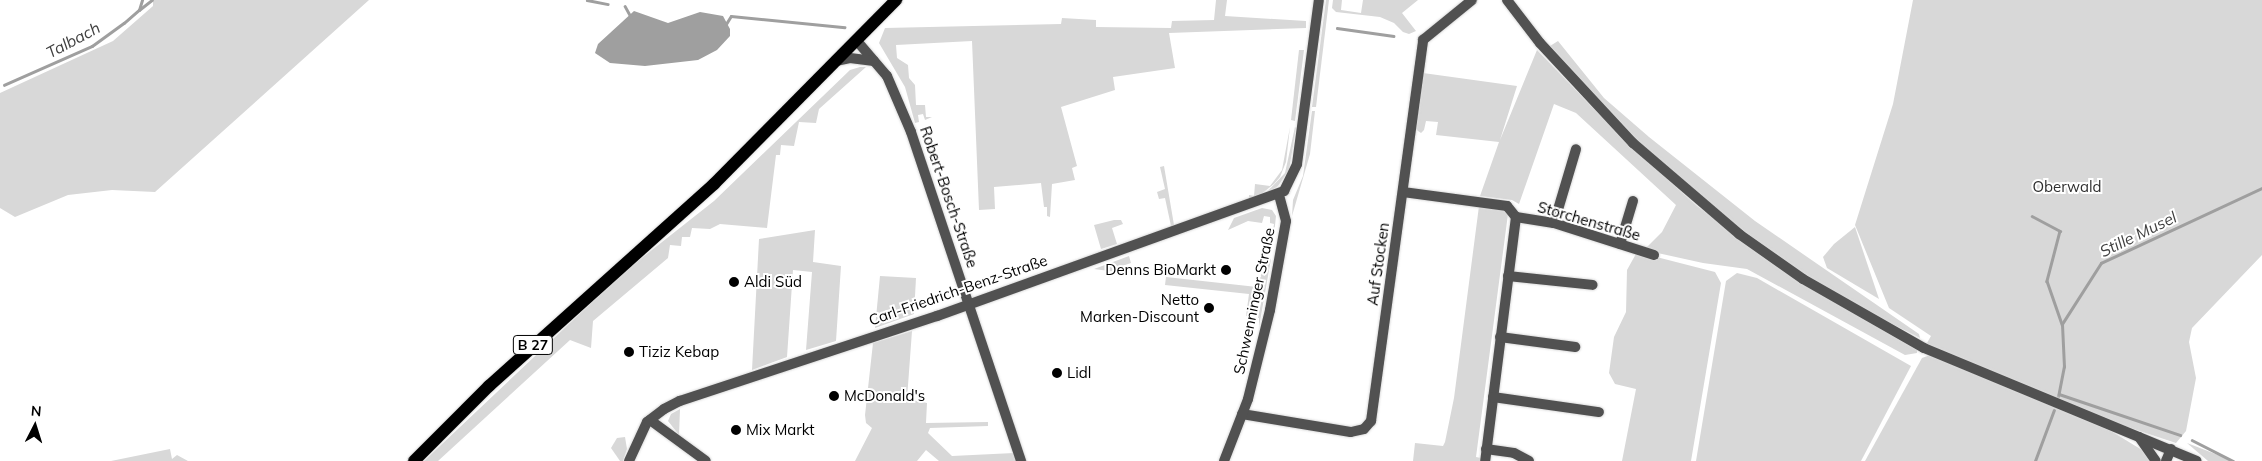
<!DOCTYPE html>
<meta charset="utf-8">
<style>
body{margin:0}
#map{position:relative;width:2262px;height:461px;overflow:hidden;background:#fff;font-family:Mulish,sans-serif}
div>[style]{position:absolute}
.green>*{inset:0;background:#d8d8d8}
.water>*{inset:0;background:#9f9f9f}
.stream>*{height:2.5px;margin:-1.25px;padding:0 1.25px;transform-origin:1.25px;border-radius:1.25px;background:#9f9f9f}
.roads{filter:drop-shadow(0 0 1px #dbdbdb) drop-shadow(0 0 1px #dbdbdb)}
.minor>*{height:10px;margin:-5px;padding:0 5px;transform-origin:5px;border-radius:5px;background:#515151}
.major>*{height:12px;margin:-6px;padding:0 6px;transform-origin:6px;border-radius:6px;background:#000}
.dots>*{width:14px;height:14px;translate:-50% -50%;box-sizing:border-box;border:2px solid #fff;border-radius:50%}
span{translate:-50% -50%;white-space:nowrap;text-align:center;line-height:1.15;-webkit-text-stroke:4px #fff;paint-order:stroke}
.shield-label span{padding:1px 4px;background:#fff;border:1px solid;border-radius:4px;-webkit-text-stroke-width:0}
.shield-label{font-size:14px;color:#000;font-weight:700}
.park-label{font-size:15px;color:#2f2f2f}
.street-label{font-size:15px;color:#000}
.poi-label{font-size:15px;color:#000}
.right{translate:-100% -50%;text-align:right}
.left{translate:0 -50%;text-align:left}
.water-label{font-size:16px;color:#404040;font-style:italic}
.north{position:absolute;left:10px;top:401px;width:50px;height:50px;-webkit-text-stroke:4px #fff;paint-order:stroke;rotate:5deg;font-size:14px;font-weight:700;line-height:20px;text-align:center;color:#000}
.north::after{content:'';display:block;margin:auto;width:18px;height:22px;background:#000;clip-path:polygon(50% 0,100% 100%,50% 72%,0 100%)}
</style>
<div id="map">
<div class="green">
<i style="clip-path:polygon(153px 0,369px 0,155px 192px,112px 190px,68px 195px,15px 217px,0 208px,0 93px,113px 41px,153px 6px)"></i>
<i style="clip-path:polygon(1216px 0,1227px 0,1225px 16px,1306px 21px,1306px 28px,1169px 33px,1175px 68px,1113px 77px,1115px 90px,1061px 107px,1077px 166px,1072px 168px,1075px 180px,1052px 184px,1050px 217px,1047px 216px,1047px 207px,1044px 207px,1041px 183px,994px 187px,995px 209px,979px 210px,972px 41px,896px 45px,897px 58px,908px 65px,909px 78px,915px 85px,916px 105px,925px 105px,926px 117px,932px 117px,925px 120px,923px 114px,918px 115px,919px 122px,915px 123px,905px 87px,879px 43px,885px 28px,1061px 24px,1062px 18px,1096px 20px,1096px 27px,1171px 28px,1172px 21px,1214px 20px)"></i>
<i style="clip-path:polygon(1326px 0,1329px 0,1316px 107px,1312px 107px)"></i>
<i style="clip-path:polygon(1333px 0,1342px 0,1341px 10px,1361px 13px,1363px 0,1418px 0,1402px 13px,1416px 31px,1409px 34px,1403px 32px,1394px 23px,1380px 17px,1336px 12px,1332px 8px)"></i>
<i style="clip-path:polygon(1913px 0,2262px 0,2262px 255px,2192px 328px,2189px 342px,2196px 378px,2186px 431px,2176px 443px,2058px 404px,1924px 348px,1931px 336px,1889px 308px,1855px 225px,1893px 104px)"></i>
<i style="clip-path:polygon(1558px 41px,1604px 98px,1649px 137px,1755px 221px,1919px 334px,1920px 338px,1841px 298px,1733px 227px,1627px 135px,1550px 46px)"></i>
<i style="clip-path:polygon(1299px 50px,1304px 50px,1295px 121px,1291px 120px)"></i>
<i style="clip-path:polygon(1537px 50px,1629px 145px,1697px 206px,1798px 281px,1917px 350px,1917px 353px,1905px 355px,1747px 269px,1703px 263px,1644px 250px,1662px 232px,1676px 205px,1576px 113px,1554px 104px,1519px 204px,1512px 200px,1480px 196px,1499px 142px,1436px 135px,1438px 122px,1426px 121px,1424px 130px,1421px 133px,1418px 131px,1415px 128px,1423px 73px,1517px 86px,1500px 140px)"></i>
<i style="clip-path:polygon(860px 67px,866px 67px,819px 109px,816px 123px,799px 122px,794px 146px,781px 145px,780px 155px,776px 155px,767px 228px,720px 224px,710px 229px,692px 228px,690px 237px,682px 237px,681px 246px,670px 245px,668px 258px,593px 321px,591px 348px,570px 340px,438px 461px,424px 461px,624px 272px,714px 201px,850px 70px)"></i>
<i style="clip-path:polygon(1312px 111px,1315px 111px,1310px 154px,1292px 216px,1293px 200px,1303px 176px)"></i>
<i style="clip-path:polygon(1290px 127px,1286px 162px,1280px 177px,1274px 184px,1260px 195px,1249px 199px,1249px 195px,1254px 196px,1255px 184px,1270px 186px,1282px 170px)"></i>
<i style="clip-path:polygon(1295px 127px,1296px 128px,1289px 170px,1278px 186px,1264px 195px,1285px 173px)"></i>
<i style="clip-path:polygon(1164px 166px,1174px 225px,1171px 226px,1165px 198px,1159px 199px,1157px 192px,1165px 189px,1160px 167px)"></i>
<i style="clip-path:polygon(1479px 206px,1504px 209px,1508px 214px,1476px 457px,1481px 458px,1481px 461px,1413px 461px,1415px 443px,1443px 446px,1445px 442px,1454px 398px)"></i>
<i style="clip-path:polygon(1262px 208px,1272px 210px,1276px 216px,1273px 244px,1269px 240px,1272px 239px,1274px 224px,1270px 223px,1270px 217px,1264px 216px,1262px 223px,1248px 221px,1228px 230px,1234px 218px)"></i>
<i style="clip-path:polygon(1114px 220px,1121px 220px,1123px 224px,1112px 228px,1117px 244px,1101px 249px,1094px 225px)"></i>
<i style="clip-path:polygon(1855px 227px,1879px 299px,1827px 268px,1823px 257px,1834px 244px)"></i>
<i style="clip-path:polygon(815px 230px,813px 262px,841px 266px,836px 341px,806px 350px,812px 272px,793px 270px,787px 357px,752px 370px,759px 239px)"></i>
<i style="clip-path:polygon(1637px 252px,1715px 272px,1721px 283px,1691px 461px,1622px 461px,1636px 389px,1615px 384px,1609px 373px,1614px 337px,1626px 312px,1627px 270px)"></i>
<i style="clip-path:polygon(1129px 256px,1131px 263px,1125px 265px,1128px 271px,1141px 267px,1140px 275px,1094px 269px)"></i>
<i style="clip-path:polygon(1267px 257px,1271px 259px,1259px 327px,1259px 318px,1246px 316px,1249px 294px,1165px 285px,1166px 277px,1257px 287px)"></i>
<i style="clip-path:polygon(1737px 273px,1757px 278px,1911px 366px,1861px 461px,1696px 461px,1726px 281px)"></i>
<i style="clip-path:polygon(880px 276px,916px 278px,914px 314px,875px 328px)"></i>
<i style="clip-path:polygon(912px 331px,907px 399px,927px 403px,926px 423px,988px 422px,988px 426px,930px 428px,928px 433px,952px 456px,1014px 453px,1017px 461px,939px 461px,926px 450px,917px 461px,855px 461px,872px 428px,866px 423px,865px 415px,873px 343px)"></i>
<i style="clip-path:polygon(1930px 355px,2111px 431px,2142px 450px,2150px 461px,1865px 461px,1922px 358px)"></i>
<i style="clip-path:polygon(680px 409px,679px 435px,668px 421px,671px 414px)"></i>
<i style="clip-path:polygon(625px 437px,627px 449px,623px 461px,620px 461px,611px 448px,617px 438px)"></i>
<i style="clip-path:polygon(2187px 443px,2231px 460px,2233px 461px,2208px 461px)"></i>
<i style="clip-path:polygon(170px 449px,172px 459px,177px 455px,188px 461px,111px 461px)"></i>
</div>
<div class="water">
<i style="clip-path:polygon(634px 11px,668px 23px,700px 12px,723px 16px,730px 29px,730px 36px,717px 50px,698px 60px,645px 66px,610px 63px,595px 53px,598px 44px)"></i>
</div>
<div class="stream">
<i style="left:587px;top:0;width:21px;rotate:11deg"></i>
<i style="left:625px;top:6px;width:13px;rotate:61deg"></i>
<i style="left:139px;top:10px;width:16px;rotate:-38deg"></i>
<i style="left:726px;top:24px;width:9px;rotate:-58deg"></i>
<i style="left:731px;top:16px;width:114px;rotate:5.6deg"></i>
<i style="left:1337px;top:28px;width:57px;rotate:8.1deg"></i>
<i style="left:4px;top:85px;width:96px;rotate:-23.9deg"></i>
<i style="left:92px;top:46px;width:39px;rotate:-36deg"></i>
<i style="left:124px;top:23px;width:20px;rotate:-41deg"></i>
<i style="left:139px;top:10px;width:10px;rotate:-73deg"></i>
<i style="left:2032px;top:216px;width:32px;rotate:28deg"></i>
<i style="left:2060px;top:231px;width:52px;rotate:104.6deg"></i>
<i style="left:2047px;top:281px;width:46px;rotate:70.8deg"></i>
<i style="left:2059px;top:394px;width:128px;rotate:18.7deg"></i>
<i style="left:2058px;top:397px;width:31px;rotate:-79deg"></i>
<i style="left:2064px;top:367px;width:43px;rotate:-92.7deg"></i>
<i style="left:2062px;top:324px;width:72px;rotate:-57.4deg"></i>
<i style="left:2101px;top:263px;width:178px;rotate:-25deg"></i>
<i style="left:2192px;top:440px;width:46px;rotate:27.1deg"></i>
<i style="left:2035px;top:461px;width:54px;rotate:-69.6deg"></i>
</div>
<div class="roads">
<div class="minor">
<i style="left:1507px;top:0;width:54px;rotate:52.5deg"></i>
<i style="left:1540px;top:43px;width:137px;rotate:47.1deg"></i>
<i style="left:1633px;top:143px;width:140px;rotate:40.6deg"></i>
<i style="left:1739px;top:234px;width:78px;rotate:35.1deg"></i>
<i style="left:1803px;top:279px;width:139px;rotate:29.7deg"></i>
<i style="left:1924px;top:348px;width:295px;rotate:22.5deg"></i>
<i style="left:857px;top:41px;width:46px;rotate:49.4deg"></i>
<i style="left:887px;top:76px;width:61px;rotate:66.8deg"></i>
<i style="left:911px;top:132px;width:347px;rotate:71.5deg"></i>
<i style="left:837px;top:61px;width:13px;rotate:-13deg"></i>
<i style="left:850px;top:58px;width:24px;rotate:7deg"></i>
<i style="left:1403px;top:192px;width:105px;rotate:7.7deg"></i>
<i style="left:1507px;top:206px;width:14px;rotate:51deg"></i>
<i style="left:1516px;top:217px;width:246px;rotate:97.2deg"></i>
<i style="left:1516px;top:217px;width:38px;rotate:9deg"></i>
<i style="left:1554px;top:223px;width:105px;rotate:17.7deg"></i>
<i style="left:1554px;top:223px;width:77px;rotate:-73.4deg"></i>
<i style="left:1620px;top:244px;width:45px;rotate:-73.2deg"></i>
<i style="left:1508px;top:276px;width:85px;rotate:6deg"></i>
<i style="left:1500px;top:337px;width:76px;rotate:7.6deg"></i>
<i style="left:1493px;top:397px;width:107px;rotate:8.1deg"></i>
<i style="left:1242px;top:414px;width:110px;rotate:9.4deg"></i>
<i style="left:1351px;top:432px;width:13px;rotate:-13deg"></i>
<i style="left:1364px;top:429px;width:11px;rotate:-49deg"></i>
<i style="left:1371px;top:421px;width:385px;rotate:-82.2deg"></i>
<i style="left:1423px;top:40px;width:63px;rotate:-39.2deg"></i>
<i style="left:650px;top:420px;width:69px;rotate:36.2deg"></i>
<i style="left:2139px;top:437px;width:29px;rotate:55deg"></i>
<i style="left:1486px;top:449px;width:28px;rotate:8deg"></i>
<i style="left:1514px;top:453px;width:17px;rotate:28deg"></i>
<i style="left:629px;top:461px;width:43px;rotate:-65.2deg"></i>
<i style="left:647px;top:422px;width:21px;rotate:-37deg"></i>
<i style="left:664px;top:409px;width:18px;rotate:-27deg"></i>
<i style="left:680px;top:401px;width:271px;rotate:-18.3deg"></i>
<i style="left:937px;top:316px;width:369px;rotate:-19.8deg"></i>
<i style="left:1284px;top:191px;width:30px;rotate:-64deg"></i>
<i style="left:1297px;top:164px;width:165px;rotate:-82.4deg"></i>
<i style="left:1224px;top:461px;width:66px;rotate:-68.8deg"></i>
<i style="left:1248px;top:399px;width:92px;rotate:-76.1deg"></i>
<i style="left:1270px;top:310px;width:90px;rotate:-79.8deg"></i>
<i style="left:1286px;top:221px;width:28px;rotate:-105deg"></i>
<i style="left:2166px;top:461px;width:13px;rotate:-67deg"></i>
</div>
<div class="major">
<i style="left:414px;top:461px;width:106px;rotate:-45deg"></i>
<i style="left:489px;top:386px;width:302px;rotate:-41.9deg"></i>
<i style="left:714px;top:184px;width:259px;rotate:-45.3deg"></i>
</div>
</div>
<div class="dots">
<i style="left:1226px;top:270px;background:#000"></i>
<i style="left:734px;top:282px;background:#000"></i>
<i style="left:1209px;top:308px;background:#000"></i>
<i style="left:629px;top:352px;background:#000"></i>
<i style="left:1057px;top:373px;background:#000"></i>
<i style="left:834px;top:396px;background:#000"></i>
<i style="left:736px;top:430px;background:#000"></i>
</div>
<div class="shield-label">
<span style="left:533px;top:345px">B 27</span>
</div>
<div class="park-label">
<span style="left:2067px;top:187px">Oberwald</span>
</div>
<div class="street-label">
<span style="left:949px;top:197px;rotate:71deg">Robert-Bosch-Straße</span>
<span style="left:1589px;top:221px;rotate:16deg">Storchenstraße</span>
<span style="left:1378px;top:264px;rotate:-82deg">Auf Stocken</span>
<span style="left:958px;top:290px;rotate:-19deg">Carl-Friedrich-Benz-Straße</span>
<span style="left:1254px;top:301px;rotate:-78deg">Schwenninger Straße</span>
</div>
<div class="poi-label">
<span class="right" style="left:1216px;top:270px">Denns BioMarkt</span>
<span class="left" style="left:744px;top:282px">Aldi Süd</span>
<span class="right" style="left:1199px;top:308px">Netto<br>Marken-Discount</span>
<span class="left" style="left:639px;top:352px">Tiziz Kebap</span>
<span class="left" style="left:1067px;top:373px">Lidl</span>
<span class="left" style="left:844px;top:396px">McDonald's</span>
<span class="left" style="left:746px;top:430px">Mix Markt</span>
</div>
<div class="water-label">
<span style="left:73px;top:40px;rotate:-28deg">Talbach</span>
<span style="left:2138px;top:234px;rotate:-26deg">Stille Musel</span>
</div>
<div class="north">N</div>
</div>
